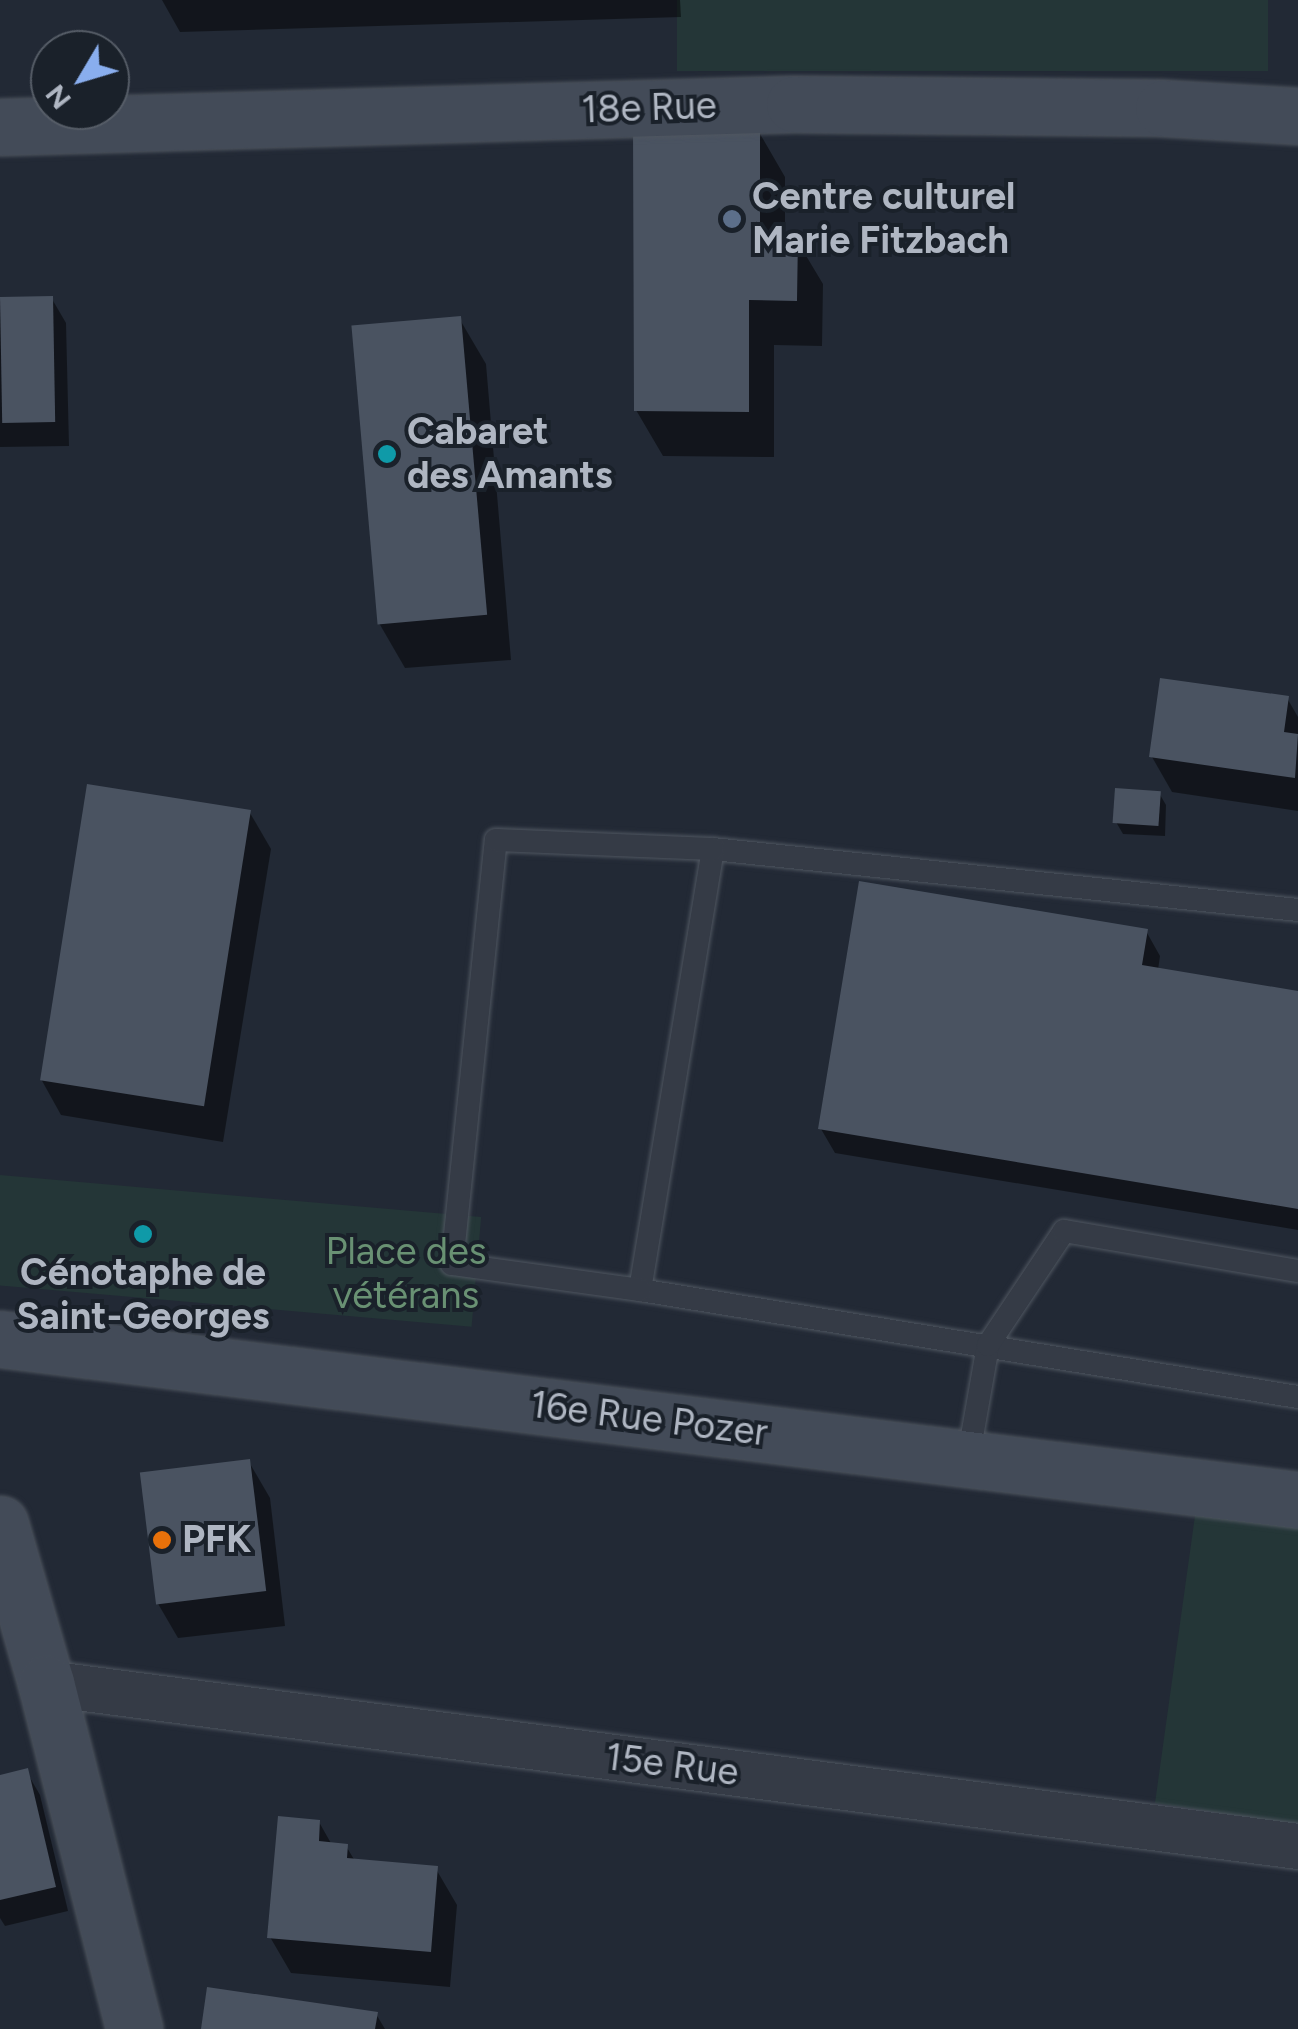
<!DOCTYPE html>
<meta charset="utf-8">
<style>
body{margin:0}
#map{position:relative;width:1298px;height:2029px;overflow:hidden;background:#222935;font-family:Figtree,sans-serif}
div>[style]{position:absolute}
.green>*{inset:0;background:#243637;transform-origin:0 0}
.shadow>*{inset:0;background:#0007}
.building>*{inset:0;background:#4a5361;transform-origin:0 0}
.roads{filter:drop-shadow(0 0 2px #4f5660) drop-shadow(0 0 2px #4f5660)}
.lane>*{height:22px;margin:-11px;padding:0 11px;transform-origin:11px;border-radius:11px;background:#353b46}
.street>*{height:45px;margin:-22.5px;padding:0 22.5px;transform-origin:22.5px;border-radius:22.5px;background:#353b46}
.secondary>*{height:55px;margin:-27.5px;padding:0 27.5px;transform-origin:27.5px;border-radius:27.5px;background:#434b58}
.dots>*{width:28px;height:28px;translate:-50% -50%;box-sizing:border-box;border:5px solid #1a212a;border-radius:50%}
span{translate:-50% -50%;white-space:nowrap;text-align:center;line-height:1.15;-webkit-text-stroke:8px #1a212a;paint-order:stroke}
.street-label{font-size:38px;color:#afb6c2}
.poi-label{font-size:38px;color:#afb6c2;font-weight:700}
.left{translate:0 -50%;text-align:left}
.park-label{font-size:38px;color:#699173}
.north{position:absolute;left:30px;top:30px;width:100px;height:100px;box-sizing:border-box;background:#1a212a;border:2px solid #565d67;border-radius:50%;rotate:232deg;font-size:28px;font-weight:700;line-height:40px;text-align:center;color:#afb6c2}
.north::after{content:'';display:block;margin:auto;width:35px;height:45px;background:#89aeee;clip-path:polygon(50% 0,100% 100%,50% 72%,0 100%)}
</style>
<div id="map">
<div class="green">
<i style="left:677px;top:0;width:591px;height:71px"></i>
<i style="left:0;top:1175px;width:483px;height:110px;rotate:5deg"></i>
<i style="clip-path:polygon(1199px 1487px,1298px 1498px,1298px 1825px,1155px 1803px)"></i>
</div>
<div class="shadow">
<i style="clip-path:polygon(162px 0,680px 0,681px 17px,180px 32px)"></i>
<i style="clip-path:polygon(759px 132px,785px 177px,785px 239px,796px 239px,823px 284px,822px 346px,774px 345px,774px 457px,663px 456px,636px 410px)"></i>
<i style="clip-path:polygon(52px 299px,66px 323px,69px 446px,0 447px,0 300px)"></i>
<i style="clip-path:polygon(459px 318px,486px 364px,511px 660px,405px 668px,379px 623px)"></i>
<i style="clip-path:polygon(1287px 698px,1298px 717px,1298px 811px,1172px 792px,1152px 757px)"></i>
<i style="clip-path:polygon(1159px 793px,1166px 805px,1165px 836px,1123px 834px,1116px 822px)"></i>
<i style="clip-path:polygon(250px 813px,271px 849px,223px 1142px,61px 1115px,41px 1079px)"></i>
<i style="clip-path:polygon(1146px 931px,1160px 956px,1158px 970px,1298px 993px,1298px 1230px,835px 1153px,821px 1129px)"></i>
<i style="clip-path:polygon(249px 1462px,270px 1498px,285px 1626px,178px 1638px,157px 1602px)"></i>
<i style="clip-path:polygon(26px 1771px,40px 1795px,68px 1911px,5px 1926px,0 1918px,0 1777px)"></i>
<i style="clip-path:polygon(319px 1822px,332px 1845px,346px 1846px,355px 1861px,436px 1869px,457px 1905px,450px 1987px,291px 1973px,270px 1937px)"></i>
<i style="clip-path:polygon(376px 2014px,385px 2029px,203px 2029px)"></i>
</div>
<div class="building">
<i style="clip-path:polygon(633px 128px,760px 129px,760px 236px,798px 236px,797px 301px,749px 300px,749px 412px,634px 411px)"></i>
<i style="left:53px;top:296px;width:126px;height:53px;rotate:89deg"></i>
<i style="left:461px;top:316px;width:300px;height:110px;rotate:85deg"></i>
<i style="clip-path:polygon(1160px 678px,1289px 696px,1284px 732px,1298px 734px,1295px 778px,1149px 757px)"></i>
<i style="left:87px;top:784px;width:166px;height:300px;rotate:9deg"></i>
<i style="left:1115px;top:788px;width:46px;height:35px;rotate:4deg"></i>
<i style="clip-path:polygon(859px 881px,1148px 929px,1142px 965px,1298px 991px,1298px 1209px,818px 1129px)"></i>
<i style="left:250px;top:1459px;width:133px;height:111px;rotate:83deg"></i>
<i style="clip-path:polygon(28px 1768px,56px 1887px,0 1900px,0 1775px)"></i>
<i style="clip-path:polygon(278px 1816px,320px 1820px,319px 1841px,348px 1844px,347px 1858px,438px 1866px,431px 1952px,267px 1938px)"></i>
<i style="clip-path:polygon(207px 1987px,378px 2012px,375px 2029px,201px 2029px)"></i>
</div>
<div class="roads">
<div class="lane">
<i style="left:1298px;top:910px;width:588px;rotate:-174.05deg"></i>
<i style="left:713px;top:849px;width:447px;rotate:99.4deg"></i>
<i style="left:640px;top:1290px;width:667px;rotate:9.24deg"></i>
<i style="left:640px;top:1290px;width:190px;rotate:-172.1deg"></i>
<i style="left:452px;top:1264px;width:426px;rotate:-84.1deg"></i>
<i style="left:496px;top:840px;width:217px;rotate:2.4deg"></i>
<i style="left:968px;top:1459px;width:116px;rotate:-80deg"></i>
<i style="left:988px;top:1345px;width:137px;rotate:-56.3deg"></i>
<i style="left:1064px;top:1231px;width:237px;rotate:9.7deg"></i>
</div>
<div class="street">
<i style="left:46px;top:1683px;width:1263px;rotate:7.42deg"></i>
</div>
<div class="secondary">
<i style="left:0;top:127px;width:794px;rotate:-1.66deg"></i>
<i style="left:794px;top:104px;width:369px;rotate:0.6deg"></i>
<i style="left:1163px;top:108px;width:135px;rotate:3.4deg"></i>
<i style="left:0;top:1339px;width:1308px;rotate:7.07deg"></i>
<i style="left:0;top:1524px;width:166px;rotate:73.9deg"></i>
<i style="left:46px;top:1683px;width:357px;rotate:75.7deg"></i>
</div>
</div>
<div class="dots">
<i style="left:732px;top:219px;background:#5c6f8a"></i>
<i style="left:387px;top:454px;background:#0f9aa8"></i>
<i style="left:143px;top:1234px;background:#0f9aa8"></i>
<i style="left:162px;top:1540px;background:#e8710a"></i>
</div>
<div class="street-label">
<span style="left:649px;top:108px;rotate:-2deg">18e Rue</span>
<span style="left:649px;top:1419px;rotate:7deg">16e Rue Pozer</span>
<span style="left:672px;top:1765px;rotate:7deg">15e Rue</span>
</div>
<div class="poi-label">
<span class="left" style="left:752px;top:219px">Centre culturel<br>Marie Fitzbach</span>
<span class="left" style="left:407px;top:454px">Cabaret<br>des Amants</span>
<span style="left:143px;top:1295px">Cénotaphe de<br>Saint-Georges</span>
<span class="left" style="left:182px;top:1540px">PFK</span>
</div>
<div class="park-label">
<span style="left:406px;top:1274px">Place des<br>vétérans</span>
</div>
<div class="north">N</div>
</div>
